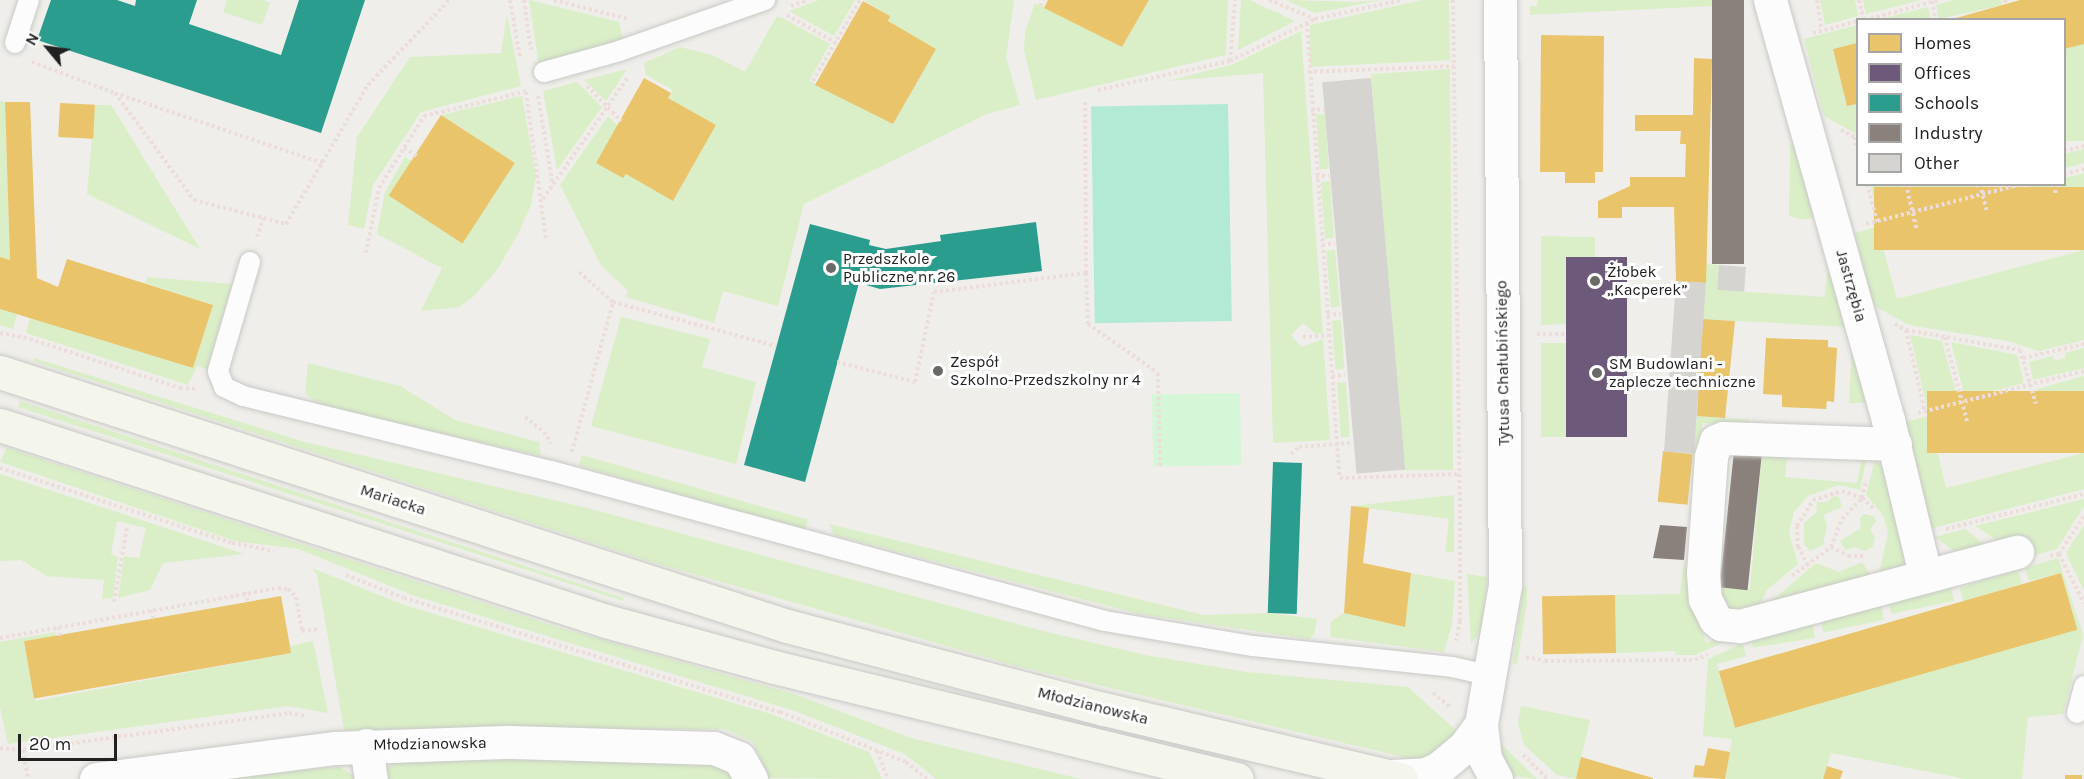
<!DOCTYPE html>
<meta charset="utf-8">
<style>
body{margin:0}
#map{position:relative;width:2084px;height:779px;overflow:hidden;background:#efeeea;font-family:Karla,sans-serif}
div>[style]{position:absolute}
.grass>*{inset:0;background:#daefc7;transform-origin:0 0}
.park>*{inset:0;background:#d6f6d8;transform-origin:0 0}
.pitch>*{inset:0;background:#b2ead5;transform-origin:0 0}
.homes>*{inset:0;background:#e9c46a;transform-origin:0 0}
.offices>*{inset:0;background:#6d597a;transform-origin:0 0}
.schools>*{inset:0;background:#2a9d8f;transform-origin:0 0}
.industry>*{inset:0;background:#8a817c;transform-origin:0 0}
.building>*{inset:0;background:#d6d4d1;transform-origin:0 0}
.path>*{height:4px;margin-top:-2px;transform-origin:0;background:repeating-linear-gradient(90deg,#ecddda 0 3px,transparent 0 6px)}
.roads{filter:drop-shadow(0 0 2px #c8c8c6) drop-shadow(0 0 2px #c8c8c6)}
.lane>*{height:20px;margin:-10px;padding:0 10px;transform-origin:10px;border-radius:10px;background:#fdfcfc}
.street>*{height:33px;margin:-16.5px;padding:0 16.5px;transform-origin:16.5px;border-radius:16.5px;background:#fdfcfc}
.secondary>*{height:33px;margin:-16.5px;padding:0 16.5px;transform-origin:16.5px;border-radius:16.5px;background:#f4f5ec}
.dots>*{width:16px;height:16px;translate:-50% -50%;box-sizing:border-box;border:3px solid #fff;border-radius:50%}
span{translate:-50% -50%;white-space:nowrap;text-align:center;line-height:1.15;-webkit-text-stroke:6px #fff;paint-order:stroke}
.poi-label{font-size:16px;color:#212121}
.left{translate:0 -50%;text-align:left}
.street-label{font-size:16px;color:#212121}
.legend{position:absolute;left:1856px;top:18px;width:210px;height:168px;box-sizing:border-box;background:#fff;border:2px solid #a6a6a6;margin:0;padding:8px 10px;list-style:none;font-size:18px;color:#212121}
.legend li{display:flex;align-items:center;gap:12px;height:30px}
.legend b{width:30px;border:2px solid #a6a6a6}
.north{position:absolute;left:18px;top:18px;width:60px;height:60px;-webkit-text-stroke:4px #fff;paint-order:stroke;rotate:299deg;font-size:16px;font-weight:700;line-height:24px;text-align:center;color:#212121}
.north::after{content:'';display:block;margin:auto;width:21px;height:27px;background:#212121;clip-path:polygon(50% 0,100% 100%,50% 72%,0 100%)}
.scale{position:absolute;left:18px;top:734px;width:99px;height:27px;box-sizing:border-box;border:3px solid #212121;border-top:0;padding-left:8px;font-size:18px;line-height:21px;white-space:nowrap;color:#212121;-webkit-text-stroke:4px #fff;paint-order:stroke}
</style>
<div id="map">
<div class="grass">
<i style="clip-path:polygon(227px 0,263px 0,270px 3px,262px 25px,223px 12px)"></i>
<i style="clip-path:polygon(529px 0,619px 22px,624px 43px,539px 67px)"></i>
<i style="clip-path:polygon(819px 0,855px 0,834px 36px,789px 11px)"></i>
<i style="clip-path:polygon(864px 0,1014px 0,1006px 58px,1020px 105px,987px 114px,804px 204px,778px 306px,723px 291px,714px 323px,626px 297px,628px 291px,601px 265px,560px 185px,608px 116px,618px 126px,597px 163px,623px 178px,626px 174px,674px 200px,716px 125px,668px 98px,673px 90px,646px 75px,644px 63px,680px 47px,712px 55px,745px 72px,777px 16px,782px 18px,830px 44px,809px 81px,893px 124px,936px 49px,888px 21px,890px 16px)"></i>
<i style="clip-path:polygon(1149px 0,1228px 0,1226px 55px,1036px 100px,1024px 50px,1025px 32px,1035px 3px,1122px 47px)"></i>
<i style="clip-path:polygon(1241px 0,1249px 0,1295px 21px,1238px 50px)"></i>
<i style="clip-path:polygon(1286px 0,1357px 2px,1382px 0,1315px 13px)"></i>
<i style="clip-path:polygon(1423px 0,1449px 0,1450px 60px,1310px 67px,1310px 25px)"></i>
<i style="clip-path:polygon(1538px 0,1712px 0,1712px 6px,1530px 15px,1530px 6px,1537px 6px)"></i>
<i style="clip-path:polygon(1820px 0,1855px 0,1858px 16px,1825px 25px)"></i>
<i style="clip-path:polygon(1863px 0,1921px 0,1866px 14px)"></i>
<i style="clip-path:polygon(1955px 0,2001px 0,2002px 5px,1939px 19px,1936px 5px)"></i>
<i style="clip-path:polygon(1928px 7px,1931px 19px,1880px 19px)"></i>
<i style="clip-path:polygon(507px 14px,521px 86px,421px 112px,373px 185px,364px 229px,348px 225px,357px 137px,410px 57px,501px 53px)"></i>
<i style="clip-path:polygon(1857px 25px,1857px 43px,1833px 49px,1847px 106px,1857px 104px,1857px 134px,1824px 116px,1804px 39px)"></i>
<i style="clip-path:polygon(1301px 31px,1323px 333px,1316px 334px,1303px 323px,1291px 335px,1301px 347px,1323px 339px,1330px 440px,1273px 443px,1263px 73px,1168px 81px,1234px 64px)"></i>
<i style="left:2084px;top:44px;width:97px;height:20px;rotate:90deg"></i>
<i style="clip-path:polygon(627px 69px,606px 101px,584px 80px)"></i>
<i style="clip-path:polygon(1450px 69px,1453px 470px,1402px 470px,1371px 74px)"></i>
<i style="clip-path:polygon(577px 82px,602px 107px,557px 170px,543px 91px)"></i>
<i style="clip-path:polygon(522px 96px,536px 176px,531px 205px,518px 234px,497px 270px,473px 297px,459px 307px,421px 311px,442px 268px,377px 234px,385px 192px,405px 157px,413px 162px,393px 198px,421px 214px,467px 131px,441px 115px)"></i>
<i style="clip-path:polygon(0 101px,5px 102px,10px 260px,0 257px)"></i>
<i style="clip-path:polygon(95px 105px,111px 105px,200px 249px,87px 194px)"></i>
<i style="left:1325px;top:114px;width:55px;height:9px;rotate:86deg"></i>
<i style="clip-path:polygon(1796px 137px,1817px 216px,1803px 220px,1789px 216px,1790px 146px)"></i>
<i style="clip-path:polygon(2084px 149px,2084px 163px,2065px 168px,2065px 154px)"></i>
<i style="clip-path:polygon(2084px 173px,2084px 187px,2060px 194px,2058px 185px,2064px 184px,2065px 178px)"></i>
<i style="left:1330px;top:181px;width:57px;height:9px;rotate:86deg"></i>
<i style="clip-path:polygon(2039px 184px,2050px 185px,2052px 196px,1990px 212px,1986px 198px)"></i>
<i style="clip-path:polygon(1870px 185px,1901px 185px,1908px 209px,1878px 216px)"></i>
<i style="clip-path:polygon(1910px 185px,1975px 185px,1977px 192px,1916px 207px)"></i>
<i style="left:1979px;top:200px;width:14px;height:63px;rotate:78deg"></i>
<i style="clip-path:polygon(1909px 218px,1913px 232px,1881px 241px,1897px 299px,2084px 250px,2084px 340px,2039px 351px,2008px 341px,1909px 325px,1878px 308px,1872px 301px,1855px 233px)"></i>
<i style="clip-path:polygon(1541px 236px,1595px 237px,1595px 257px,1566px 258px,1566px 324px,1541px 325px)"></i>
<i style="left:1335px;top:250px;width:57px;height:9px;rotate:85deg"></i>
<i style="clip-path:polygon(1706px 264px,1719px 265px,1718px 290px,1825px 297px,1827px 272px,1830px 274px,1835px 278px,1871px 396px,1868px 403px,1849px 403px,1852px 345px,1848px 327px,1702px 319px)"></i>
<i style="clip-path:polygon(147px 277px,232px 284px,207px 369px,197px 366px,188px 385px,26px 333px,30px 318px,193px 368px,213px 305px,145px 283px)"></i>
<i style="clip-path:polygon(0 309px,17px 314px,13px 329px,0 325px)"></i>
<i style="clip-path:polygon(621px 317px,710px 339px,702px 367px,756px 382px,736px 464px,591px 426px)"></i>
<i style="left:1341px;top:320px;width:49px;height:9px;rotate:86deg"></i>
<i style="clip-path:polygon(1910px 335px,1942px 341px,1958px 400px,1927px 407px)"></i>
<i style="clip-path:polygon(1951px 342px,2017px 355px,2024px 383px,1965px 398px)"></i>
<i style="left:1541px;top:343px;width:25px;height:94px"></i>
<i style="clip-path:polygon(2084px 348px,2084px 368px,2033px 380px,2029px 362px,2053px 356px,2054px 361px,2065px 358px,2065px 353px)"></i>
<i style="clip-path:polygon(34px 358px,305px 442px,587px 508px,1047px 632px,1150px 656px,1247px 672px,1408px 687px,1460px 734px,1453px 743px,1417px 760px,1021px 667px,658px 564px,33px 361px)"></i>
<i style="clip-path:polygon(308px 363px,400px 386px,455px 420px,539px 442px,541px 456px,320px 406px,305px 393px)"></i>
<i style="clip-path:polygon(2084px 376px,2084px 391px,2040px 402px,2037px 389px)"></i>
<i style="left:1346px;top:382px;width:55px;height:9px;rotate:86deg"></i>
<i style="left:2027px;top:391px;width:15px;height:62px;rotate:74deg"></i>
<i style="clip-path:polygon(20px 401px,386px 521px,624px 598px,623px 601px,18px 407px)"></i>
<i style="clip-path:polygon(1959px 408px,1963px 422px,1932px 430px,1946px 488px,2084px 453px,2084px 489px,1929px 529px,1905px 422px)"></i>
<i style="clip-path:polygon(1697px 416px,1749px 420px,1749px 424px,1703px 423px,1697px 453px,1693px 454px)"></i>
<i style="clip-path:polygon(7px 448px,557px 627px,797px 695px,911px 738px,1081px 779px,936px 779px,905px 754px,795px 711px,415px 596px,298px 549px,235px 541px,0 462px)"></i>
<i style="clip-path:polygon(1788px 452px,1785px 477px,1857px 483px,1862px 457px,1867px 457px,1860px 490px,1839px 485px,1808px 496px,1794px 512px,1789px 533px,1798px 564px,1767px 590px,1758px 608px,1730px 613px,1715px 586px,1750px 589px,1762px 454px)"></i>
<i style="left:582px;top:455px;width:235px;height:11px;rotate:16deg"></i>
<i style="clip-path:polygon(1875px 459px,1884px 468px,1906px 557px,1900px 569px,1879px 575px,1888px 533px,1883px 515px,1866px 495px)"></i>
<i style="clip-path:polygon(0 474px,117px 512px,244px 554px,163px 563px,150px 590px,118px 598px,124px 556px,139px 558px,146px 528px,117px 521px,111px 554px,118px 557px,113px 598px,102px 599px,104px 580px,47px 576px,21px 560px,0 561px)"></i>
<i style="clip-path:polygon(1454px 495px,1454px 552px,1445px 552px,1449px 519px,1351px 506px)"></i>
<i style="clip-path:polygon(1834px 496px,1839px 497px,1842px 507px,1823px 515px,1827px 525px,1823px 545px,1810px 551px,1804px 544px,1804px 523px,1816px 513px,1817px 502px,1827px 502px)"></i>
<i style="clip-path:polygon(2084px 499px,2084px 506px,2057px 549px,2024px 558px,1975px 526px)"></i>
<i style="clip-path:polygon(1864px 514px,1873px 516px,1876px 521px,1870px 530px,1875px 537px,1873px 547px,1865px 551px,1856px 547px,1845px 550px,1840px 541px,1861px 528px,1860px 518px)"></i>
<i style="clip-path:polygon(829px 524px,1204px 615px,1267px 613px,1317px 619px,1314px 634px,1309px 639px,1140px 614px,834px 535px)"></i>
<i style="clip-path:polygon(2084px 525px,2084px 591px,2066px 553px)"></i>
<i style="clip-path:polygon(1965px 529px,1989px 548px,1954px 551px,1935px 537px)"></i>
<i style="clip-path:polygon(2058px 558px,2083px 635px,2063px 714px,2028px 717px,2022px 779px,1966px 779px,1831px 753px,1823px 779px,1725px 779px,1732px 739px,1703px 736px,1708px 659px,1743px 643px,1746px 656px,1717px 664px,1732px 721px,2076px 630px,2061px 573px,2029px 581px,2025px 568px)"></i>
<i style="clip-path:polygon(1684px 560px,1706px 643px,1740px 635px,1695px 655px,1676px 655px,1675px 651px,1616px 653px,1615px 595px,1680px 594px)"></i>
<i style="clip-path:polygon(1862px 562px,1871px 576px,1767px 605px,1816px 563px,1839px 572px)"></i>
<i style="clip-path:polygon(312px 568px,404px 605px,771px 714px,869px 752px,882px 779px,769px 778px,753px 742px,725px 729px,344px 730px,317px 575px)"></i>
<i style="left:2018px;top:570px;width:14px;height:61px;rotate:73deg"></i>
<i style="clip-path:polygon(1411px 573px,1455px 581px,1452px 625px,1444px 652px,1330px 637px,1331px 621px,1344px 613px,1404px 627px)"></i>
<i style="clip-path:polygon(1467px 574px,1487px 577px,1482px 628px,1471px 644px)"></i>
<i style="clip-path:polygon(1527px 586px,1527px 603px,1517px 664px,1513px 663px,1523px 587px)"></i>
<i style="left:1951px;top:587px;width:14px;height:64px;rotate:78deg"></i>
<i style="left:1881px;top:606px;width:14px;height:62px;rotate:78deg"></i>
<i style="left:1813px;top:625px;width:13px;height:63px;rotate:81deg"></i>
<i style="clip-path:polygon(55px 632px,56px 638px,24px 645px,35px 701px,291px 653px,290px 646px,313px 641px,328px 713px,288px 706px,8px 744px,0 707px,0 642px)"></i>
<i style="clip-path:polygon(1521px 706px,1590px 720px,1576px 779px,1557px 775px,1524px 745px,1518px 723px)"></i>
<i style="clip-path:polygon(1499px 742px,1537px 779px,1513px 776px,1500px 755px)"></i>
<i style="clip-path:polygon(526px 758px,717px 764px,735px 779px,385px 779px,387px 768px,396px 760px)"></i>
<i style="clip-path:polygon(340px 767px,358px 779px,216px 779px,312px 769px)"></i>
</div>
<div class="park">
<i style="left:1240px;top:393px;width:72px;height:88px;rotate:89deg"></i>
</div>
<div class="pitch">
<i style="left:1228px;top:104px;width:217px;height:137px;rotate:89deg"></i>
</div>
<div class="homes">
<i style="clip-path:polygon(1048px 0,1149px 0,1122px 47px,1044px 8px)"></i>
<i style="clip-path:polygon(2020px 0,2084px 0,2084px 44px,2064px 49px,2064px 20px,1949px 20px)"></i>
<i style="clip-path:polygon(863px 1px,890px 16px,888px 21px,936px 49px,893px 124px,815px 85px)"></i>
<i style="clip-path:polygon(1541px 35px,1604px 36px,1603px 172px,1595px 172px,1595px 183px,1565px 183px,1565px 172px,1540px 172px)"></i>
<i style="clip-path:polygon(1857px 43px,1857px 104px,1847px 106px,1833px 49px)"></i>
<i style="clip-path:polygon(1694px 58px,1712px 59px,1706px 283px,1676px 281px,1674px 207px,1622px 207px,1622px 218px,1598px 218px,1598px 201px,1630px 186px,1630px 177px,1685px 177px,1686px 144px,1680px 144px,1681px 131px,1635px 131px,1635px 115px,1693px 115px)"></i>
<i style="clip-path:polygon(644px 78px,671px 93px,668px 98px,716px 125px,673px 201px,626px 174px,623px 178px,596px 163px)"></i>
<i style="clip-path:polygon(5px 102px,30px 102px,37px 278px,58px 287px,67px 259px,213px 305px,193px 368px,0 309px,0 257px,10px 260px)"></i>
<i style="left:60px;top:103px;width:35px;height:34px;rotate:3deg"></i>
<i style="left:441px;top:115px;width:88px;height:96px;rotate:33deg"></i>
<i style="left:2084px;top:187px;width:63px;height:210px;rotate:90deg"></i>
<i style="clip-path:polygon(1702px 319px,1735px 321px,1725px 418px,1697px 416px)"></i>
<i style="clip-path:polygon(1766px 338px,1828px 340px,1828px 347px,1837px 348px,1834px 402px,1827px 401px,1826px 409px,1782px 407px,1782px 395px,1763px 394px)"></i>
<i style="left:2084px;top:391px;width:62px;height:157px;rotate:90deg"></i>
<i style="left:1663px;top:451px;width:30px;height:51px;rotate:6deg"></i>
<i style="clip-path:polygon(1351px 506px,1369px 508px,1363px 563px,1411px 573px,1405px 627px,1344px 613px)"></i>
<i style="left:2061px;top:573px;width:59px;height:356px;rotate:74deg"></i>
<i style="left:1615px;top:595px;width:58px;height:73px;rotate:89deg"></i>
<i style="left:281px;top:596px;width:58px;height:261px;rotate:80deg"></i>
<i style="clip-path:polygon(1708px 748px,1730px 752px,1725px 779px,1693px 777px,1695px 765px,1704px 766px)"></i>
<i style="clip-path:polygon(1581px 757px,1653px 778px,1653px 779px,1576px 779px)"></i>
<i style="clip-path:polygon(1827px 766px,1843px 771px,1840px 779px,1823px 779px)"></i>
<i style="left:2065px;top:775px;width:17px;height:4px"></i>
</div>
<div class="offices">
<i style="left:1566px;top:257px;width:61px;height:180px"></i>
</div>
<div class="schools">
<i style="clip-path:polygon(51px 0,117px 0,135px 6px,136px 0,197px 0,189px 24px,281px 55px,299px 0,365px 0,321px 133px,37px 40px)"></i>
<i style="clip-path:polygon(1036px 222px,1042px 271px,880px 289px,859px 283px,805px 482px,744px 465px,810px 224px,870px 240px,869px 245px,886px 249px,941px 241px,940px 235px)"></i>
<i style="left:1273px;top:462px;width:29px;height:151px;rotate:2deg"></i>
</div>
<div class="industry">
<i style="left:1712px;top:0;width:32px;height:264px"></i>
<i style="left:1734px;top:451px;width:28px;height:137px;rotate:6deg"></i>
<i style="clip-path:polygon(1660px 525px,1687px 527px,1684px 560px,1653px 558px)"></i>
</div>
<div class="building">
<i style="left:1371px;top:78px;width:393px;height:49px;rotate:85deg"></i>
<i style="left:1719px;top:265px;width:27px;height:25px;rotate:4deg"></i>
<i style="left:1676px;top:281px;width:30px;height:171px;rotate:4deg"></i>
</div>
<div class="path">
<i style="left:510px;top:0;width:59px;rotate:80.2deg"></i>
<i style="left:524px;top:0;width:50px;rotate:82deg"></i>
<i style="left:554px;top:0;width:76px;rotate:14.4deg"></i>
<i style="left:1269px;top:0;width:50px;rotate:22.4deg"></i>
<i style="left:1315px;top:19px;width:89px;rotate:-12.3deg"></i>
<i style="left:1453px;top:0;width:522px;rotate:89.23deg"></i>
<i style="left:1460px;top:522px;width:99px;rotate:90deg"></i>
<i style="left:1460px;top:621px;width:20px;rotate:101deg"></i>
<i style="left:1817px;top:0;width:30px;rotate:81deg"></i>
<i style="left:1859px;top:0;width:21px;rotate:76deg"></i>
<i style="left:2005px;top:0;width:4px;rotate:76deg"></i>
<i style="left:1932px;top:1px;width:19px;rotate:78deg"></i>
<i style="left:791px;top:6px;width:18px;rotate:-19deg"></i>
<i style="left:1040px;top:6px;width:7px;rotate:-56deg"></i>
<i style="left:787px;top:15px;width:59px;rotate:29.6deg"></i>
<i style="left:1865px;top:20px;width:77px;rotate:-15.1deg"></i>
<i style="left:1307px;top:23px;width:456px;rotate:85.9deg"></i>
<i style="left:1340px;top:478px;width:120px;rotate:-1.9deg"></i>
<i style="left:1813px;top:33px;width:47px;rotate:-14.9deg"></i>
<i style="left:1230px;top:61px;width:61px;rotate:-85.3deg"></i>
<i style="left:32px;top:62px;width:89px;rotate:20.5deg"></i>
<i style="left:115px;top:93px;width:133px;rotate:53.6deg"></i>
<i style="left:194px;top:200px;width:95px;rotate:14.6deg"></i>
<i style="left:286px;top:224px;width:161px;rotate:-59.5deg"></i>
<i style="left:368px;top:85px;width:117px;rotate:-46.4deg"></i>
<i style="left:1308px;top:72px;width:146px;rotate:-2.4deg"></i>
<i style="left:813px;top:81px;width:94px;rotate:-59.9deg"></i>
<i style="left:587px;top:86px;width:49px;rotate:45.8deg"></i>
<i style="left:1098px;top:90px;width:135px;rotate:-12.4deg"></i>
<i style="left:1230px;top:61px;width:95px;rotate:-26.3deg"></i>
<i style="left:526px;top:92px;width:149px;rotate:82.3deg"></i>
<i style="left:115px;top:93px;width:219px;rotate:18.7deg"></i>
<i style="left:538px;top:96px;width:91px;rotate:80.5deg"></i>
<i style="left:1311px;top:110px;width:14px;rotate:-4deg"></i>
<i style="left:1841px;top:130px;width:15px;rotate:28deg"></i>
<i style="left:1854px;top:137px;width:15px;rotate:74deg"></i>
<i style="left:404px;top:148px;width:15px;rotate:32deg"></i>
<i style="left:2064px;top:151px;width:21px;rotate:-14deg"></i>
<i style="left:2064px;top:174px;width:21px;rotate:-14deg"></i>
<i style="left:1316px;top:177px;width:13px;rotate:-9deg"></i>
<i style="left:1867px;top:184px;width:39px;rotate:75deg"></i>
<i style="left:1906px;top:184px;width:48px;rotate:76.8deg"></i>
<i style="left:1980px;top:184px;width:30px;rotate:76deg"></i>
<i style="left:2054px;top:184px;width:11px;rotate:80deg"></i>
<i style="left:543px;top:199px;width:149px;rotate:-55.1deg"></i>
<i style="left:1866px;top:224px;width:161px;rotate:-14.4deg"></i>
<i style="left:257px;top:237px;width:20px;rotate:-72deg"></i>
<i style="left:1322px;top:245px;width:13px;rotate:-9deg"></i>
<i style="left:366px;top:253px;width:66px;rotate:-78.7deg"></i>
<i style="left:379px;top:188px;width:85px;rotate:-58deg"></i>
<i style="left:424px;top:116px;width:106px;rotate:-13.6deg"></i>
<i style="left:1086px;top:273px;width:51px;rotate:87.8deg"></i>
<i style="left:1088px;top:324px;width:85px;rotate:35deg"></i>
<i style="left:1158px;top:373px;width:93px;rotate:88.8deg"></i>
<i style="left:613px;top:302px;width:169px;rotate:15.1deg"></i>
<i style="left:1327px;top:315px;width:14px;rotate:-4deg"></i>
<i style="left:1895px;top:324px;width:13px;rotate:29deg"></i>
<i style="left:1906px;top:330px;width:116px;rotate:10deg"></i>
<i style="left:2020px;top:350px;width:56px;rotate:73.5deg"></i>
<i style="left:1906px;top:330px;width:84px;rotate:77deg"></i>
<i style="left:0;top:333px;width:31px;rotate:11deg"></i>
<i style="left:30px;top:339px;width:158px;rotate:18.1deg"></i>
<i style="left:180px;top:388px;width:17px;rotate:3deg"></i>
<i style="left:1537px;top:334px;width:29px"></i>
<i style="left:1303px;top:337px;width:26px;rotate:-4deg"></i>
<i style="left:1945px;top:337px;width:87px;rotate:75.3deg"></i>
<i style="left:2023px;top:358px;width:63px;rotate:-12.9deg"></i>
<i style="left:837px;top:362px;width:81px;rotate:14.4deg"></i>
<i style="left:915px;top:382px;width:92px;rotate:-78.1deg"></i>
<i style="left:934px;top:292px;width:153px;rotate:-7.1deg"></i>
<i style="left:1086px;top:273px;width:173px;rotate:-90.3deg"></i>
<i style="left:1332px;top:376px;width:13px;rotate:-4deg"></i>
<i style="left:1918px;top:413px;width:171px;rotate:-14.2deg"></i>
<i style="left:525px;top:417px;width:24px;rotate:38deg"></i>
<i style="left:544px;top:432px;width:14px;rotate:60deg"></i>
<i style="left:572px;top:452px;width:156px;rotate:-74.7deg"></i>
<i style="left:613px;top:302px;width:48px;rotate:-138.4deg"></i>
<i style="left:1291px;top:454px;width:11px;rotate:-41deg"></i>
<i style="left:1299px;top:447px;width:51px;rotate:-4.5deg"></i>
<i style="left:0;top:468px;width:244px;rotate:17.9deg"></i>
<i style="left:232px;top:543px;width:43px;rotate:10.8deg"></i>
<i style="left:1946px;top:529px;width:142px;rotate:-14.2deg"></i>
<i style="left:1831px;top:547px;width:19px;rotate:28deg"></i>
<i style="left:1848px;top:556px;width:16px"></i>
<i style="left:2059px;top:554px;width:55px;rotate:63deg"></i>
<i style="left:2050px;top:556px;width:9px;rotate:-13deg"></i>
<i style="left:2059px;top:554px;width:45px;rotate:-56.7deg"></i>
<i style="left:1808px;top:565px;width:21px;rotate:-119deg"></i>
<i style="left:1798px;top:547px;width:21px;rotate:-93deg"></i>
<i style="left:1797px;top:526px;width:31px;rotate:-58deg"></i>
<i style="left:1813px;top:500px;width:30px;rotate:-17deg"></i>
<i style="left:1842px;top:491px;width:21px;rotate:19deg"></i>
<i style="left:1862px;top:498px;width:15px;rotate:42deg"></i>
<i style="left:346px;top:575px;width:62px;rotate:21.6deg"></i>
<i style="left:404px;top:598px;width:393px;rotate:16.9deg"></i>
<i style="left:780px;top:712px;width:136px;rotate:21.6deg"></i>
<i style="left:906px;top:762px;width:27px;rotate:39deg"></i>
<i style="left:1792px;top:576px;width:49px;rotate:-36.6deg"></i>
<i style="left:1831px;top:547px;width:30px;rotate:-69deg"></i>
<i style="left:1842px;top:519px;width:29px;rotate:-46deg"></i>
<i style="left:1862px;top:498px;width:18px;rotate:-77deg"></i>
<i style="left:245px;top:592px;width:10px;rotate:73deg"></i>
<i style="left:114px;top:602px;width:76px;rotate:-80.2deg"></i>
<i style="left:151px;top:610px;width:10px;rotate:73deg"></i>
<i style="left:58px;top:627px;width:11px;rotate:75deg"></i>
<i style="left:0;top:638px;width:282px;rotate:-10.2deg"></i>
<i style="left:278px;top:588px;width:10px;rotate:6deg"></i>
<i style="left:288px;top:589px;width:11px;rotate:45deg"></i>
<i style="left:296px;top:597px;width:35px;rotate:80deg"></i>
<i style="left:302px;top:631px;width:17px;rotate:-7deg"></i>
<i style="left:1526px;top:657px;width:19px;rotate:12deg"></i>
<i style="left:1545px;top:661px;width:150px;rotate:-0.4deg"></i>
<i style="left:1695px;top:660px;width:14px;rotate:-25deg"></i>
<i style="left:1433px;top:693px;width:22px;rotate:39deg"></i>
<i style="left:0;top:748px;width:23px;rotate:5deg"></i>
<i style="left:23px;top:750px;width:269px;rotate:-7.9deg"></i>
<i style="left:289px;top:713px;width:16px;rotate:11deg"></i>
<i style="left:23px;top:750px;width:29px;rotate:80deg"></i>
<i style="left:877px;top:751px;width:30px;rotate:69deg"></i>
<i style="left:1523px;top:755px;width:35px;rotate:44deg"></i>
</div>
<div class="roads">
<div class="lane">
<i style="left:15px;top:43px;width:45px;rotate:-72deg"></i>
<i style="left:544px;top:72px;width:78px;rotate:-15.6deg"></i>
<i style="left:619px;top:51px;width:155px;rotate:-19.3deg"></i>
<i style="left:250px;top:262px;width:114px;rotate:106.4deg"></i>
<i style="left:218px;top:371px;width:17px;rotate:69deg"></i>
<i style="left:224px;top:387px;width:21px;rotate:25deg"></i>
<i style="left:243px;top:396px;width:317px;rotate:13.7deg"></i>
<i style="left:551px;top:471px;width:574px;rotate:15.15deg"></i>
<i style="left:1105px;top:621px;width:150px;rotate:9.6deg"></i>
<i style="left:1253px;top:646px;width:200px;rotate:6deg"></i>
<i style="left:1452px;top:667px;width:41px;rotate:12.7deg"></i>
<i style="left:2077px;top:713px;width:28px;rotate:-75deg"></i>
</div>
<div class="street">
<i style="left:1770px;top:0;width:436px;rotate:74.3deg"></i>
<i style="left:1888px;top:420px;width:158px;rotate:76.5deg"></i>
<i style="left:1895px;top:444px;width:172px;rotate:-178deg"></i>
<i style="left:1723px;top:438px;width:8px;rotate:157deg"></i>
<i style="left:1716px;top:441px;width:16px;rotate:108deg"></i>
<i style="left:1711px;top:456px;width:117px;rotate:93.9deg"></i>
<i style="left:1703px;top:573px;width:26px;rotate:86deg"></i>
<i style="left:1705px;top:599px;width:22px;rotate:63deg"></i>
<i style="left:1715px;top:619px;width:8px;rotate:40deg"></i>
<i style="left:1721px;top:624px;width:19px;rotate:6deg"></i>
<i style="left:1740px;top:626px;width:287px;rotate:-15deg"></i>
<i style="left:366px;top:745px;width:34px;rotate:82deg"></i>
<i style="left:1391px;top:776px;width:35px;rotate:-3deg"></i>
<i style="left:1426px;top:774px;width:14px;rotate:-25deg"></i>
<i style="left:1439px;top:768px;width:34px;rotate:-40deg"></i>
<i style="left:1465px;top:746px;width:27px;rotate:-54deg"></i>
<i style="left:96px;top:779px;width:241px;rotate:-7.4deg"></i>
<i style="left:335px;top:748px;width:176px;rotate:-2deg"></i>
<i style="left:511px;top:742px;width:203px;rotate:1.7deg"></i>
<i style="left:714px;top:748px;width:27px;rotate:22deg"></i>
<i style="left:739px;top:758px;width:24px;rotate:60deg"></i>
<i style="left:1496px;top:779px;width:24px;rotate:-118deg"></i>
<i style="left:1485px;top:758px;width:34px;rotate:-97deg"></i>
<i style="left:1481px;top:724px;width:141px;rotate:-80.2deg"></i>
<i style="left:1505px;top:585px;width:585px;rotate:-90.49deg"></i>
</div>
<div class="secondary">
<i style="left:0;top:372px;width:827px;rotate:17.89deg"></i>
<i style="left:787px;top:626px;width:328px;rotate:14.7deg"></i>
<i style="left:1104px;top:709px;width:305px;rotate:13.3deg"></i>
<i style="left:0;top:425px;width:637px;rotate:17.92deg"></i>
<i style="left:606px;top:621px;width:174px;rotate:15.3deg"></i>
<i style="left:774px;top:667px;width:476px;rotate:13.6deg"></i>
</div>
</div>
<div class="dots">
<i style="left:831px;top:268px;background:#696967"></i>
<i style="left:1595px;top:281px;background:#696967"></i>
<i style="left:938px;top:371px;background:#696967"></i>
<i style="left:1597px;top:373px;background:#696967"></i>
</div>
<div class="poi-label">
<span class="left" style="left:843px;top:268px">Przedszkole<br>Publiczne nr 26</span>
<span class="left" style="left:1607px;top:281px">Żłobek<br>„Kacperek”</span>
<span class="left" style="left:950px;top:371px">Zespół<br>Szkolno-Przedszkolny nr 4</span>
<span class="left" style="left:1609px;top:373px">SM Budowlani -<br>zaplecze techniczne</span>
</div>
<div class="street-label">
<span style="left:1851px;top:286px;rotate:74deg">Jastrzębia</span>
<span style="left:1503px;top:363px;rotate:-91deg">Tytusa Chałubińskiego</span>
<span style="left:393px;top:500px;rotate:18deg">Mariacka</span>
<span style="left:1093px;top:706px;rotate:14deg">Młodzianowska</span>
<span style="left:430px;top:744px;rotate:-1deg">Młodzianowska</span>
</div>
<ul class="legend">
<li><b style="height:16px;background:#e9c46a"></b>Homes</li>
<li><b style="height:16px;background:#6d597a"></b>Offices</li>
<li><b style="height:16px;background:#2a9d8f"></b>Schools</li>
<li><b style="height:16px;background:#8a817c"></b>Industry</li>
<li><b style="height:16px;background:#d6d4d1"></b>Other</li>
</ul>
<div class="north">N</div>
<div class="scale">20 m</div>
</div>
